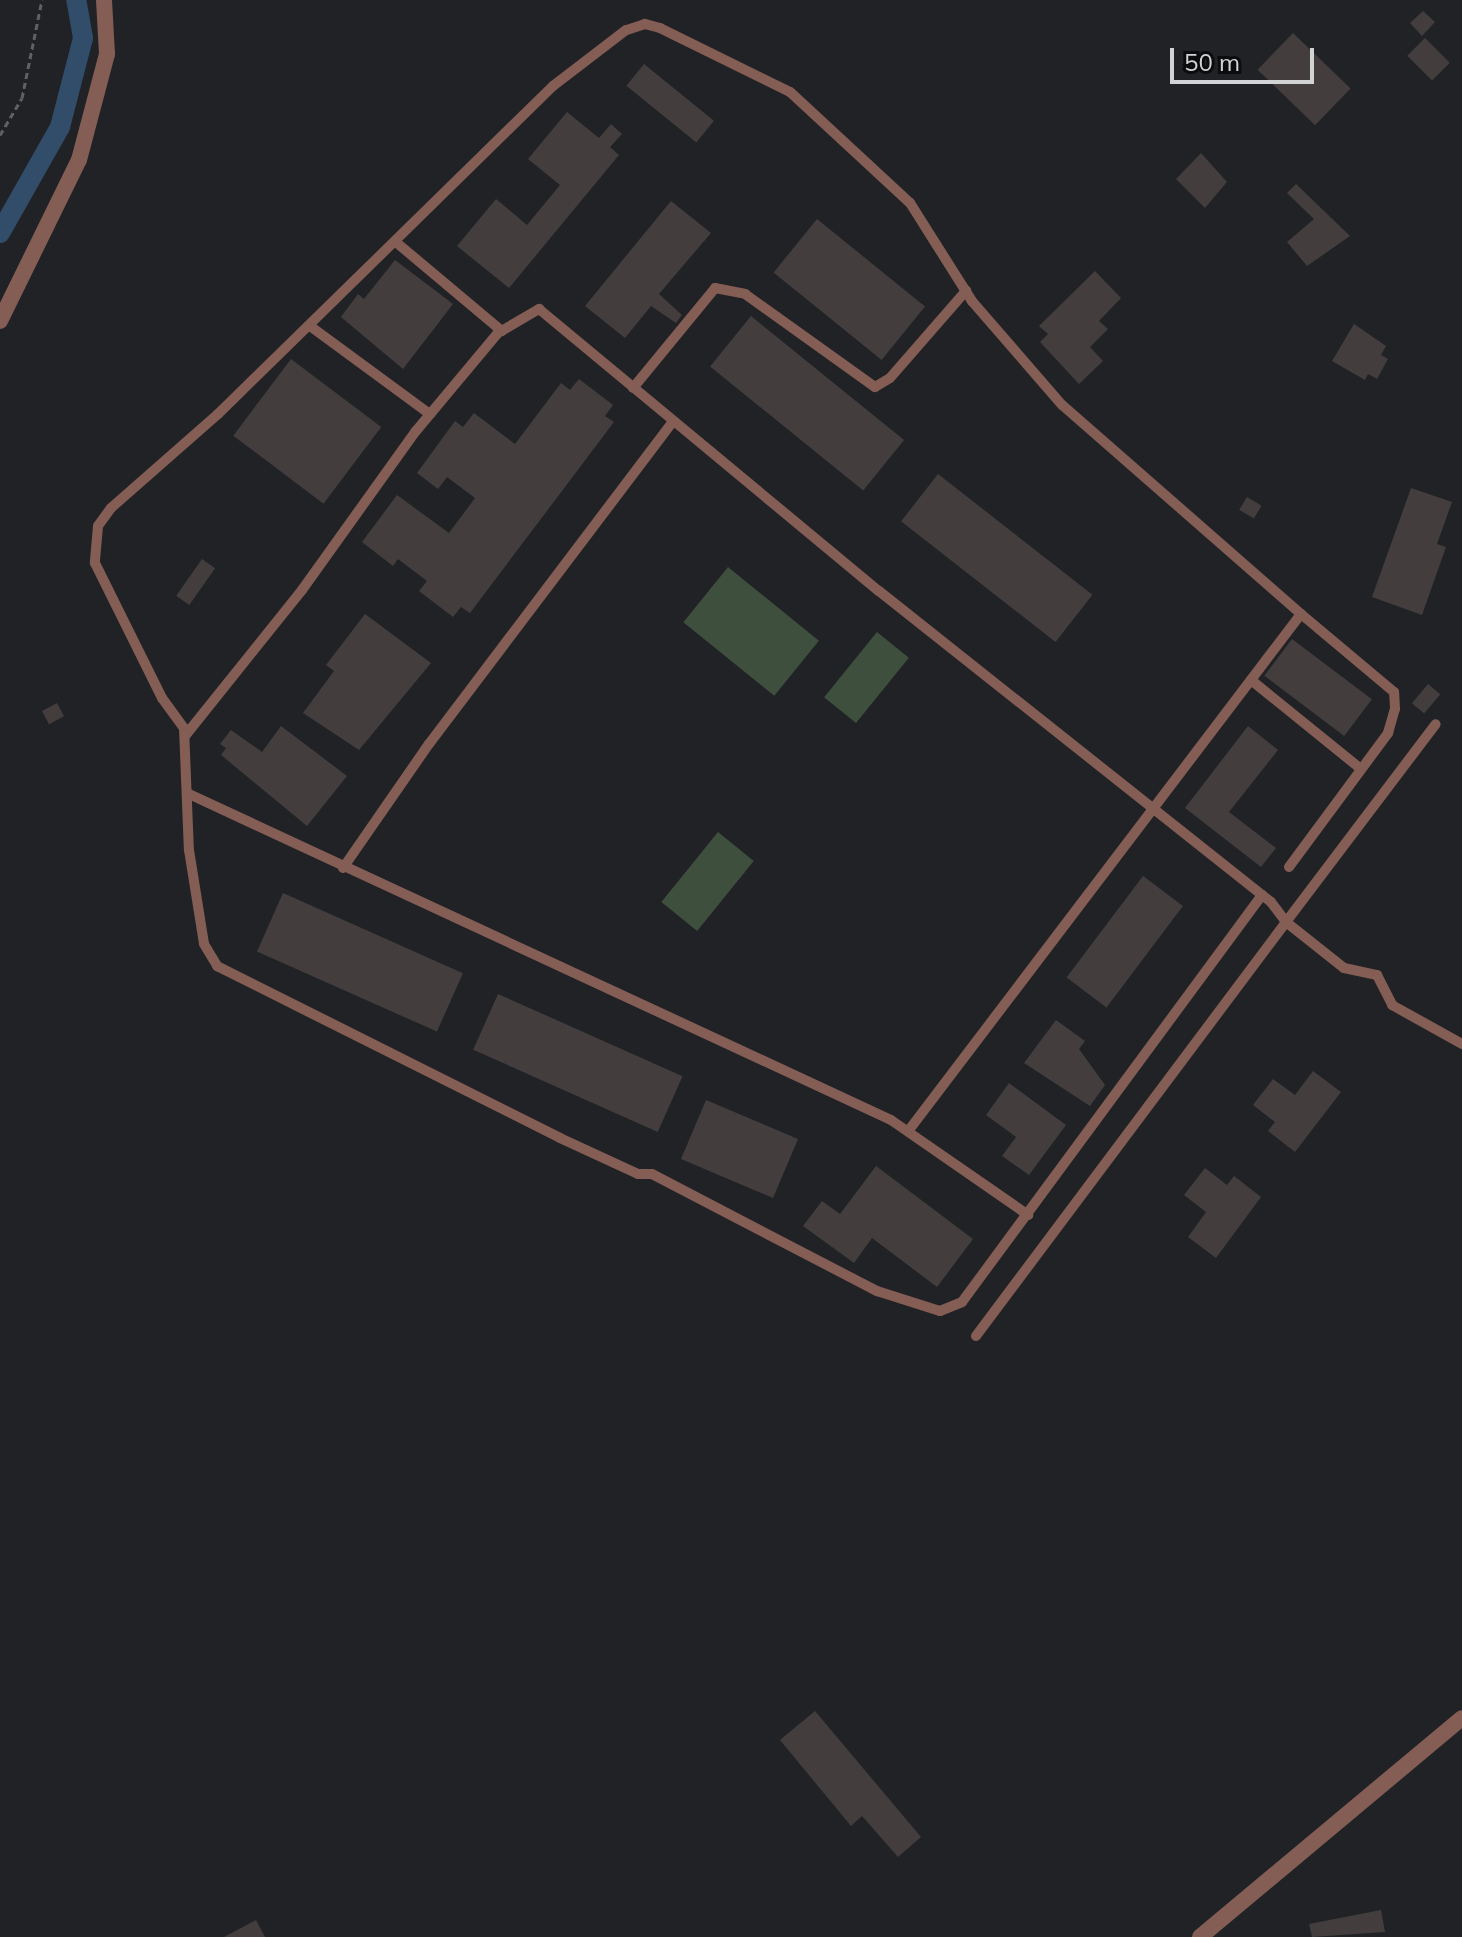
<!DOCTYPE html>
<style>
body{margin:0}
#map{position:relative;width:1462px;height:1937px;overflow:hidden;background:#202226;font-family:Mulish,sans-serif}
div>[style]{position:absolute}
.green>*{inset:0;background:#3e4f3d;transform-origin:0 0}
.canal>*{height:20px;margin:-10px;padding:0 10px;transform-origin:10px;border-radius:10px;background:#324d69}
.building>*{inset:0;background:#433e3d;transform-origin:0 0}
.path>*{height:3px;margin-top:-1.5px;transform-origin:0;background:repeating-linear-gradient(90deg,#5f6165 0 6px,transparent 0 10px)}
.service>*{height:10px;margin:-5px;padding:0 5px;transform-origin:5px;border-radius:5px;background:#845d54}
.minor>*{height:16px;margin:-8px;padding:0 8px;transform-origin:8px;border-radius:8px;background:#845d54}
span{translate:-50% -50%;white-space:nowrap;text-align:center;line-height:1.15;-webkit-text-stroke:8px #0b0c0d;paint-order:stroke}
.scale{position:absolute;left:1170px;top:48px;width:144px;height:36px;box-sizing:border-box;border:4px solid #d1d3d5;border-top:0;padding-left:10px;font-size:24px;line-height:28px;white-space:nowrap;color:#d1d3d5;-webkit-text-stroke:6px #0b0c0d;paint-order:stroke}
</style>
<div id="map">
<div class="green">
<i style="left:728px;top:567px;width:117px;height:71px;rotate:39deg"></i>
<i style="left:877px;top:632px;width:41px;height:84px;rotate:39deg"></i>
<i style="left:718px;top:832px;width:46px;height:90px;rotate:39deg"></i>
</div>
<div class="canal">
<i style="left:0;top:233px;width:122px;rotate:-60.5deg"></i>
<i style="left:60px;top:127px;width:92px;rotate:-75.5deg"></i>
<i style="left:83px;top:38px;width:39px;rotate:-100deg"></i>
</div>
<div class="building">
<i style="clip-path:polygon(1423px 11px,1435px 22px,1422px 36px,1410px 23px)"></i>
<i style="left:1293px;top:33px;width:80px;height:51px;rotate:44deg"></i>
<i style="left:1425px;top:38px;width:35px;height:25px;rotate:45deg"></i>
<i style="left:644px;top:64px;width:90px;height:28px;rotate:39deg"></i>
<i style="clip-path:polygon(567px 112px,599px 138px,611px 124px,622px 134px,610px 147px,619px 155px,509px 288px,457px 246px,496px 199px,527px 225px,560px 185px,528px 159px)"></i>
<i style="clip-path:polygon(1201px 153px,1227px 182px,1205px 208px,1176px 179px)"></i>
<i style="clip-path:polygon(1296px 184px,1350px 236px,1307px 266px,1287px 242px,1314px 219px,1287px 193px)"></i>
<i style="clip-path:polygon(671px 201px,711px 233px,659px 294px,682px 315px,676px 323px,651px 306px,625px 338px,585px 306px)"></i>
<i style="left:817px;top:219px;width:139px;height:69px;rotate:39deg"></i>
<i style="clip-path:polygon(395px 260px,453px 304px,403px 369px,341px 317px,358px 294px,364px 299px)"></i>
<i style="clip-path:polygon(1095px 271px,1121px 298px,1099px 321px,1108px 329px,1090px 347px,1103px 361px,1079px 384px,1040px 342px,1048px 334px,1039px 326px)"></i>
<i style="left:751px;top:316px;width:197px;height:65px;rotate:39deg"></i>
<i style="clip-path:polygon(1354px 324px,1386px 346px,1381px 355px,1388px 359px,1377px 379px,1368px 374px,1365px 380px,1332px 361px)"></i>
<i style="left:291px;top:359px;width:113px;height:96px;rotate:37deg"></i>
<i style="clip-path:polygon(579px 379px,613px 405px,605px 416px,614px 422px,470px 613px,461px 607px,453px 617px,419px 591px,427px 581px,398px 559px,393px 566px,362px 542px,397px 495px,449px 533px,475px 498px,447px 477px,438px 489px,417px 473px,455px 421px,463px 427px,474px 413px,515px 444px,561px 383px,570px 390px)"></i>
<i style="left:938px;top:474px;width:196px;height:60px;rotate:38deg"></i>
<i style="clip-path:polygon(1411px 488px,1452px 502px,1437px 544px,1446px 547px,1422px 615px,1372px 597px)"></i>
<i style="left:1247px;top:497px;width:17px;height:15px;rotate:31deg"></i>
<i style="left:202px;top:559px;width:16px;height:45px;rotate:35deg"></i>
<i style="clip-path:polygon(365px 614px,431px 663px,359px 750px,303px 713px,334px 671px,326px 665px)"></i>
<i style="left:1292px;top:639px;width:100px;height:46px;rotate:37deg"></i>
<i style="left:1428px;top:684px;width:16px;height:25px;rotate:40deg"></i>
<i style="left:57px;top:703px;width:15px;height:17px;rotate:62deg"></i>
<i style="clip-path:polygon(281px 726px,347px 776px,307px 826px,221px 755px,226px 748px,220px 744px,231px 730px,262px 752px)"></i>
<i style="clip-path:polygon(1248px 726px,1278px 750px,1229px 812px,1276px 848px,1261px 867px,1185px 808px)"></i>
<i style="left:1143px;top:876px;width:50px;height:127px;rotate:37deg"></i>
<i style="left:283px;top:893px;width:197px;height:64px;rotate:24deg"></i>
<i style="left:498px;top:994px;width:202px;height:61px;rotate:24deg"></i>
<i style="clip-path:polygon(1056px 1020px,1085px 1041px,1079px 1049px,1105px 1085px,1090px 1106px,1024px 1063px)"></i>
<i style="clip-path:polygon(1313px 1071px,1341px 1092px,1295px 1152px,1268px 1131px,1275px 1122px,1253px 1105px,1273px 1079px,1295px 1095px)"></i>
<i style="clip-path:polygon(1009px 1083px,1066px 1125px,1029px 1175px,1002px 1156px,1016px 1137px,986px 1115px)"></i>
<i style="left:706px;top:1100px;width:100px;height:64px;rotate:23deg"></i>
<i style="clip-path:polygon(876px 1166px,973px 1239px,937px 1287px,872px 1238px,854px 1263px,803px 1226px,822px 1201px,840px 1214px)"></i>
<i style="clip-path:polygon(1205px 1168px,1227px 1185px,1234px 1176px,1261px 1197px,1216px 1258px,1188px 1237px,1206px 1212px,1184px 1195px)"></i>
<i style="clip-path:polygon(815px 1711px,921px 1837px,898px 1857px,862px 1816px,851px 1826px,780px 1740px)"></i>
<i style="clip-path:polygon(1381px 1910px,1385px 1932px,1312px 1937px,1309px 1924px)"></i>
<i style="clip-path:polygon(256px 1920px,265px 1937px,224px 1937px)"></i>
</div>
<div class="path">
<i style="left:0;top:135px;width:43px;rotate:-59.3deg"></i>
<i style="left:22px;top:98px;width:100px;rotate:-78.5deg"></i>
</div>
<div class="service">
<i style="left:397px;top:243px;width:137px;rotate:40deg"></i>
<i style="left:310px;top:326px;width:149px;rotate:36.3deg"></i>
<i style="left:633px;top:388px;width:129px;rotate:-50.6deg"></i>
<i style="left:715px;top:288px;width:31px;rotate:11deg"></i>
<i style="left:745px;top:294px;width:160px;rotate:35.6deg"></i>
<i style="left:875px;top:387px;width:17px;rotate:-31deg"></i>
<i style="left:890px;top:378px;width:116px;rotate:-48.9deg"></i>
<i style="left:1251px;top:680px;width:141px;rotate:39deg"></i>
<i style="left:185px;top:736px;width:187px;rotate:-51.3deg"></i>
<i style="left:302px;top:590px;width:196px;rotate:-54.4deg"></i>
<i style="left:416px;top:431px;width:128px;rotate:-50.1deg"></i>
<i style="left:498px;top:333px;width:48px;rotate:-30.3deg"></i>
<i style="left:539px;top:309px;width:442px;rotate:39.7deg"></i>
<i style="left:879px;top:591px;width:500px;rotate:38.43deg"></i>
<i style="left:1271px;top:902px;width:25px;rotate:53deg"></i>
<i style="left:1286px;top:922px;width:248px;rotate:-52.9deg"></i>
<i style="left:189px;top:794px;width:774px;rotate:24.91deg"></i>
<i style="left:891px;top:1120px;width:167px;rotate:34.7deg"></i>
<i style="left:1289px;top:867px;width:167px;rotate:-53.5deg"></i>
<i style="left:1388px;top:733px;width:25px;rotate:-74deg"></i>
<i style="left:1395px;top:709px;width:17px;rotate:-93deg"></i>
<i style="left:1394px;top:692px;width:121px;rotate:-140deg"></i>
<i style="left:343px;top:868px;width:151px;rotate:-55.3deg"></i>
<i style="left:429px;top:744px;width:405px;rotate:-52.9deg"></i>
<i style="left:909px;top:1130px;width:648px;rotate:-52.78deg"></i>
<i style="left:1301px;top:614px;width:317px;rotate:-138.8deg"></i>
<i style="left:1062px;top:405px;width:138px;rotate:-130.9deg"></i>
<i style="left:972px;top:301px;width:116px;rotate:-122.3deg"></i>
<i style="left:910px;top:203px;width:163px;rotate:-137.2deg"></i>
<i style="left:790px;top:92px;width:145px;rotate:-153.8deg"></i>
<i style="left:660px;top:28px;width:16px;rotate:-165deg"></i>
<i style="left:645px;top:24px;width:20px;rotate:162deg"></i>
<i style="left:626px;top:30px;width:92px;rotate:142.5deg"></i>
<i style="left:553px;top:86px;width:469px;rotate:135.6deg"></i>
<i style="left:218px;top:414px;width:142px;rotate:138.7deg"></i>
<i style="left:111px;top:508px;width:22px;rotate:126deg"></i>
<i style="left:98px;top:526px;width:37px;rotate:95deg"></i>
<i style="left:95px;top:563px;width:151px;rotate:63.6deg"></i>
<i style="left:162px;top:698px;width:37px;rotate:54deg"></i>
<i style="left:184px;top:728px;width:122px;rotate:87.7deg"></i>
<i style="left:189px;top:850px;width:95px;rotate:80.9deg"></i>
<i style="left:204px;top:944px;width:26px;rotate:59deg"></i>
<i style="left:217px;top:966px;width:384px;rotate:26.6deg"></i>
<i style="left:560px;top:1138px;width:86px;rotate:24.8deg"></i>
<i style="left:638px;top:1174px;width:14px"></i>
<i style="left:652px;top:1174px;width:254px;rotate:27.5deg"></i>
<i style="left:877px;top:1291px;width:66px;rotate:17.6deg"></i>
<i style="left:940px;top:1311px;width:24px;rotate:-22deg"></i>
<i style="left:962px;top:1302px;width:506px;rotate:-53.61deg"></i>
<i style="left:976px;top:1336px;width:517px;rotate:-53.17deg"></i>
<i style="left:1286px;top:922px;width:74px;rotate:38.4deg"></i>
<i style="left:1344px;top:968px;width:34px;rotate:12deg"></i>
<i style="left:1377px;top:975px;width:34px;rotate:63deg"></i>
<i style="left:1392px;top:1005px;width:80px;rotate:29.1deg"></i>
</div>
<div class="minor">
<i style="left:0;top:321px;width:179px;rotate:-63.9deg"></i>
<i style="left:79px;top:160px;width:110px;rotate:-75.2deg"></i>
<i style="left:107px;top:54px;width:54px;rotate:-93.2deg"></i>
<i style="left:1200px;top:1937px;width:341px;rotate:-39.9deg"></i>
</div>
<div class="scale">50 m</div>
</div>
